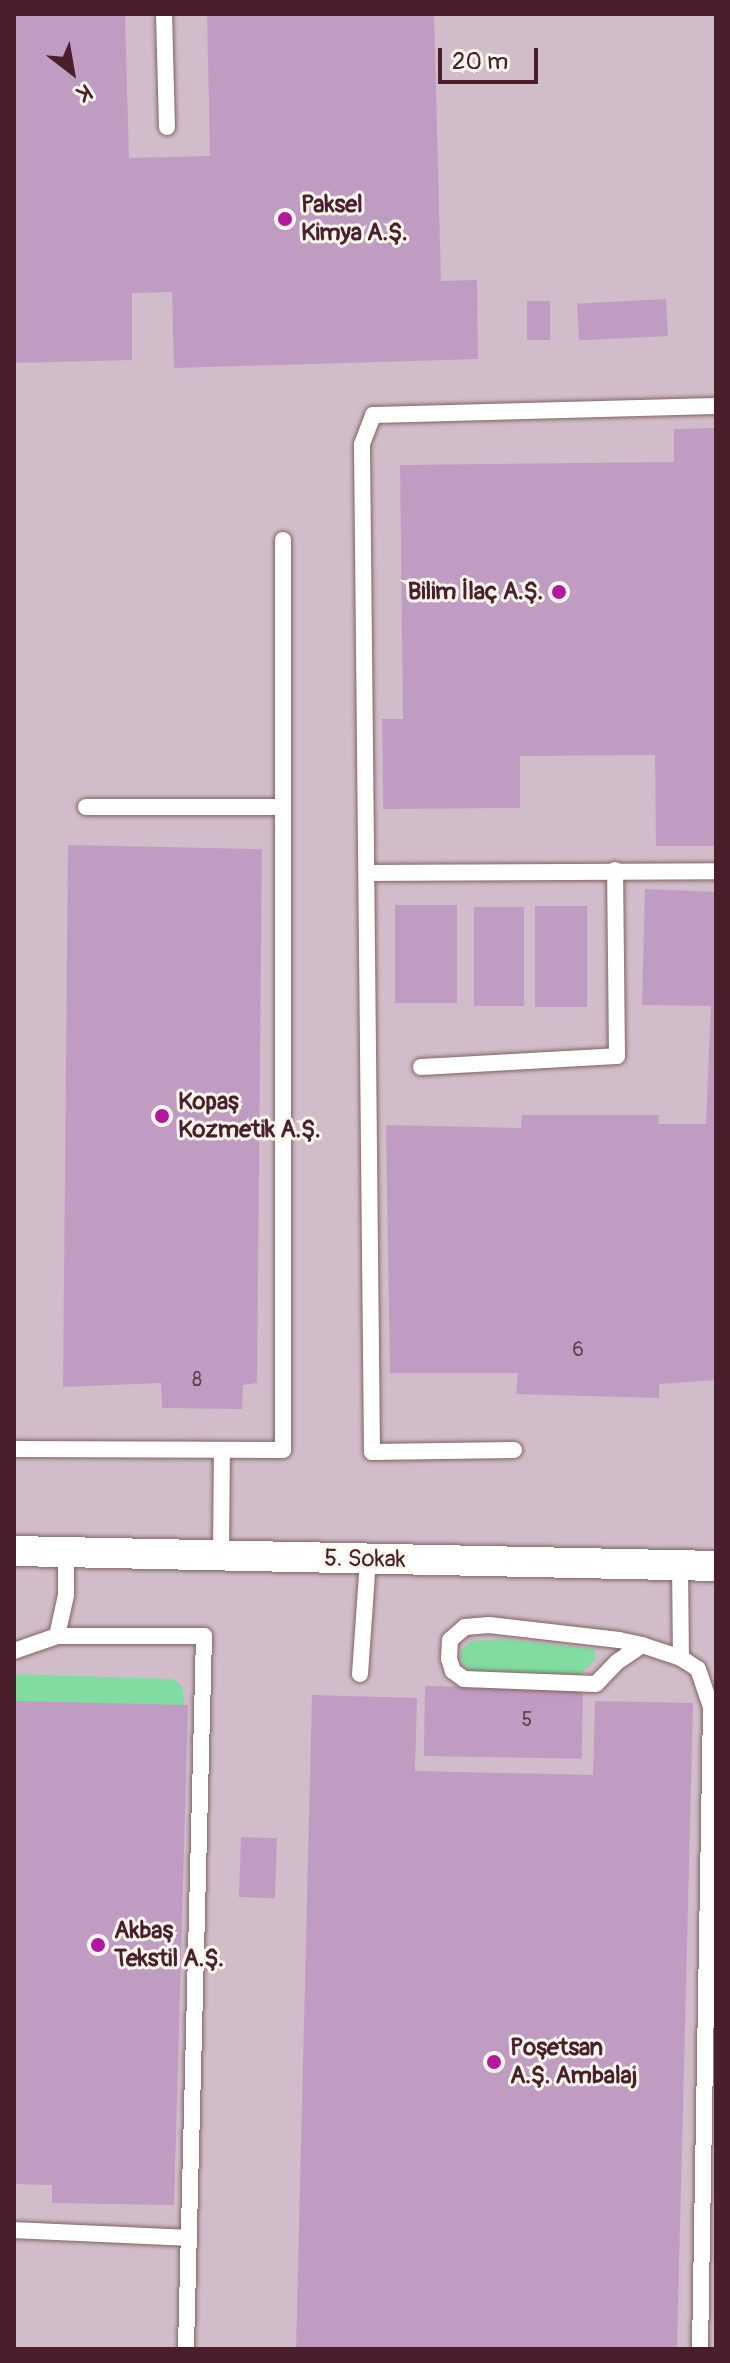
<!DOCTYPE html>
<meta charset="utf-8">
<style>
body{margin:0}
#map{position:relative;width:730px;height:2363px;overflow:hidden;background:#eae2c0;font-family:Pangolin,sans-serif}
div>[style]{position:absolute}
.industrial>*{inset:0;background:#d1bdca;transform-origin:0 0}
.green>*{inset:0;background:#81dca2}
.building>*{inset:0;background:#c09cc2;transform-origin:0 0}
.roads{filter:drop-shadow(0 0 2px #82635f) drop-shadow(0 0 2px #82635f)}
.lane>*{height:16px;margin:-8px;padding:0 8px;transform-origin:8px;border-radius:8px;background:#fff}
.street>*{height:30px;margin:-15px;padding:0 15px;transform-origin:15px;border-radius:15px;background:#fff}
.dots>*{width:22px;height:22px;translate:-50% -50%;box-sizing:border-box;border:4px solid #fbf7ec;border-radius:50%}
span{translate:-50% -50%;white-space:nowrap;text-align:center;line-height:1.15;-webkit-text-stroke:6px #fbf7ec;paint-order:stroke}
.number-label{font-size:20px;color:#683e51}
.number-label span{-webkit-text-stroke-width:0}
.poi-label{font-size:24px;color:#4a1f2b;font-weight:700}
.left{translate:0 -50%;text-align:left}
.right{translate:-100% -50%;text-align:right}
.street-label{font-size:24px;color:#4a1f2b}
.frame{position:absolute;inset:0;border:16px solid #4a1f2b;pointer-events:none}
.north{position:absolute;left:32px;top:32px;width:80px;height:80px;-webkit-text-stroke:6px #fbf7ec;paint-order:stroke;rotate:149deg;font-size:22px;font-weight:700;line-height:32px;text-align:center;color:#4a1f2b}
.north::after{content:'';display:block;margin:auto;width:28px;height:36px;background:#4a1f2b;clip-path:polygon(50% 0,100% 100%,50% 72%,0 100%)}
.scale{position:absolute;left:438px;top:48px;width:100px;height:36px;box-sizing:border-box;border:4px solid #4a1f2b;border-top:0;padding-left:10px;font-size:24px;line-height:28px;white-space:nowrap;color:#4a1f2b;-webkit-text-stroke:6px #fbf7ec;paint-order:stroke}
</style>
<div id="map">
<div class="industrial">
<i style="left:14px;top:14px;width:702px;height:2335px"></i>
</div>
<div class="green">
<i style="clip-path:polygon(503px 1639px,595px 1649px,596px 1659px,577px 1677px,476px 1673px,463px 1665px,460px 1651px,471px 1641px)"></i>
<i style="clip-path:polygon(14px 1674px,172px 1679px,182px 1686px,185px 1707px,14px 1703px)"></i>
</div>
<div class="building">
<i style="clip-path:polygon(14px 14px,125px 14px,129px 158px,210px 156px,207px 14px,434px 14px,441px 281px,477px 280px,478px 359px,174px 368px,172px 292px,132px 293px,132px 360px,14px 363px)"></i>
<i style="left:666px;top:299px;width:37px;height:89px;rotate:87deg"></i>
<i style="left:527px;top:301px;width:23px;height:39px"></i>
<i style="clip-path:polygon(716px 428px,716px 846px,656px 846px,655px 755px,520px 756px,520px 808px,383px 809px,382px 719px,403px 719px,400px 465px,674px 462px,674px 429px)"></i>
<i style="clip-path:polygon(68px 845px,262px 849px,257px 1383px,243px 1385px,242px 1409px,162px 1408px,161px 1383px,63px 1387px)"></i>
<i style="clip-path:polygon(645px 889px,716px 892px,716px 1380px,659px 1384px,659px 1398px,516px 1394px,518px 1373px,390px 1373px,386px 1125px,521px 1128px,522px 1115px,659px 1115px,658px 1124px,706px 1124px,711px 1006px,642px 1005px)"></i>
<i style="left:395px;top:905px;width:62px;height:98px"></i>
<i style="left:535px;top:906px;width:52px;height:101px"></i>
<i style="left:474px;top:907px;width:50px;height:99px"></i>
<i style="left:425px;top:1686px;width:158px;height:70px;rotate:1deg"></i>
<i style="clip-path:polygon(312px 1695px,417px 1698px,415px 1771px,593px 1775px,595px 1701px,693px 1703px,677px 2349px,296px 2349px)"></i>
<i style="clip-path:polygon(14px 1701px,188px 1705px,174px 2205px,52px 2203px,52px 2185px,14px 2184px)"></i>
<i style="left:241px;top:1837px;width:36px;height:60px;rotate:2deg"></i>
</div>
<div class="roads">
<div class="lane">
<i style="left:164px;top:14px;width:113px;rotate:88.5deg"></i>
<i style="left:86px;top:807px;width:197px"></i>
<i style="left:367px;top:873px;width:349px;rotate:-0.3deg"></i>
<i style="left:421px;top:1067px;width:196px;rotate:-3.2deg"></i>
<i style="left:617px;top:1056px;width:186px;rotate:-90.6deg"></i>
<i style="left:14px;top:1449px;width:269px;rotate:0.2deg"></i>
<i style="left:283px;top:1450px;width:910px;rotate:-90deg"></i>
<i style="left:514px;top:1450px;width:142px;rotate:179.2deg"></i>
<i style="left:372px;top:1452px;width:1008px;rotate:-90.57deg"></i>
<i style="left:362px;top:444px;width:31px;rotate:-69deg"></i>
<i style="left:373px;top:415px;width:343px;rotate:-1.5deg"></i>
<i style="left:221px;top:1556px;width:106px;rotate:-89.5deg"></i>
<i style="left:680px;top:1565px;width:93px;rotate:89.4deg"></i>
<i style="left:681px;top:1658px;width:20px;rotate:33deg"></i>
<i style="left:698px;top:1669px;width:40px;rotate:71.1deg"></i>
<i style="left:711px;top:1707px;width:642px;rotate:90.98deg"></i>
<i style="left:57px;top:1636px;width:42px;rotate:-77.6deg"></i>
<i style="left:66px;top:1595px;width:43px;rotate:-90deg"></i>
<i style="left:642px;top:1645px;width:30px;rotate:146deg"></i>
<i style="left:617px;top:1662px;width:30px;rotate:134deg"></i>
<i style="left:596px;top:1684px;width:132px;rotate:-177.8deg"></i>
<i style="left:464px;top:1679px;width:14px;rotate:-144deg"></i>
<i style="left:453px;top:1671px;width:13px;rotate:-108deg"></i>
<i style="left:449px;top:1659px;width:19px;rotate:-87deg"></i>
<i style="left:450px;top:1640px;width:20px;rotate:-41deg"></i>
<i style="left:465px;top:1627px;width:24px;rotate:-5deg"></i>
<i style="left:489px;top:1625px;width:131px;rotate:6.6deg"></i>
<i style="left:619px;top:1640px;width:24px;rotate:12deg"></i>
<i style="left:642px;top:1645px;width:41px;rotate:18.4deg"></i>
<i style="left:14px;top:1651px;width:46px;rotate:-19.2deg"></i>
<i style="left:57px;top:1636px;width:147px"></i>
<i style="left:204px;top:1636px;width:713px;rotate:91.45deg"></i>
<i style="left:360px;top:1674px;width:115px;rotate:-86deg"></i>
<i style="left:14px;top:2230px;width:175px;rotate:2.6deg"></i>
</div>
<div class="street">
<i style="left:14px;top:1551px;width:702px;rotate:1.22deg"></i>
</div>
</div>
<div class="dots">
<i style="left:285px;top:219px;background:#b5179e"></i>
<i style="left:559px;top:592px;background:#b5179e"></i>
<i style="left:162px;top:1116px;background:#b5179e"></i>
<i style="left:98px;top:1945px;background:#b5179e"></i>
<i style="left:494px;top:2062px;background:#b5179e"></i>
</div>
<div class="number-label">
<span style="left:578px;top:1349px">6</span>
<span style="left:197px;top:1379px">8</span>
<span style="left:527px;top:1719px">5</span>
</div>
<div class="poi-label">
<span class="left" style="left:301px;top:219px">Paksel<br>Kimya A.Ş.</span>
<span class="right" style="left:543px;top:592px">Bilim İlaç A.Ş.</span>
<span class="left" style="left:178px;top:1116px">Kopaş<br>Kozmetik A.Ş.</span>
<span class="left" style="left:114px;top:1945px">Akbaş<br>Tekstil A.Ş.</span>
<span class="left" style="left:510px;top:2062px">Poşetsan<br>A.Ş. Ambalaj</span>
</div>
<div class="street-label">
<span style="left:365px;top:1559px;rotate:1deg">5. Sokak</span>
</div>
<div class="frame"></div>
<div class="north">K</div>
<div class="scale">20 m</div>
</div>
